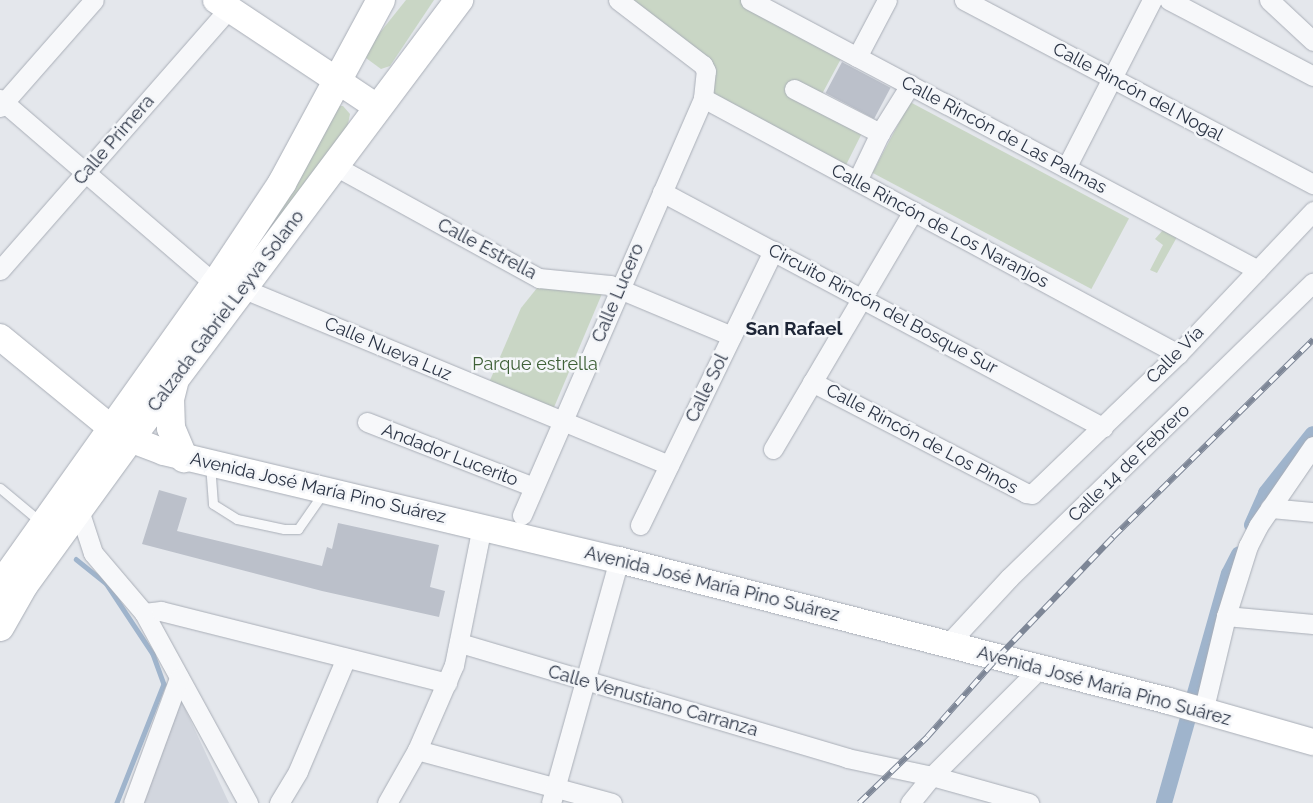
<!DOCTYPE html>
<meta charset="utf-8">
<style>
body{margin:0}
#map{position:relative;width:1313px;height:803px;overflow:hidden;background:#e4e7ec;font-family:Raleway,sans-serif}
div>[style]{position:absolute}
.built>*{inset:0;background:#d2d6de}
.green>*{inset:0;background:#c9d6c5;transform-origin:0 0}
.stream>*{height:4.5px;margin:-2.25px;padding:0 2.25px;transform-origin:2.25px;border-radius:2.25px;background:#9fb4cc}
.canal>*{height:16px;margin:-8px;padding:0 8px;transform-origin:8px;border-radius:8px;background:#9fb4cc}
.building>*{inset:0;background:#bbc0ca;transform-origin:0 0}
.roads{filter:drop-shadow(0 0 1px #a9aeb7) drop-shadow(0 0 1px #a9aeb7)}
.lane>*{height:9px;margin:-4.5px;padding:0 4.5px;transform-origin:4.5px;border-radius:4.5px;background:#f7f8fa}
.street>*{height:19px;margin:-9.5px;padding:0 9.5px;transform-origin:9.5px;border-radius:9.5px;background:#f7f8fa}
.secondary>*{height:26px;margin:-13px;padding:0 13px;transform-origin:13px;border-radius:13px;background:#fff}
.primary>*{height:28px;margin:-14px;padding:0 14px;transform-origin:14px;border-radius:14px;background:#fff}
.rail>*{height:5.5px;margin-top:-2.75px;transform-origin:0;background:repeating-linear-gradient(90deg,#f4f6f9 0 11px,#7d8696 0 22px);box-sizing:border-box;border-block:1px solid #7d8696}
span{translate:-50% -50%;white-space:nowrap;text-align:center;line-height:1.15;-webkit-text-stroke:5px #f4f6f9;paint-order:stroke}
.street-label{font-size:18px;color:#2b3445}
.park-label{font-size:18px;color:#3f6138}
.neighbourhood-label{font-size:19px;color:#1d2536;font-weight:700}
</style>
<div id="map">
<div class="built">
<i style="clip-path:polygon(181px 700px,229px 803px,144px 803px)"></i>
</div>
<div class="green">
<i style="clip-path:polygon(406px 0,434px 0,390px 66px,381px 69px,366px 58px,366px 50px)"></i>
<i style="clip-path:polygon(632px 0,742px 0,843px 55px,815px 107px,863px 131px,844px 169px,701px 92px,699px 57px)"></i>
<i style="left:910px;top:102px;width:248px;height:80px;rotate:28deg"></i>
<i style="clip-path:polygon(334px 106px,343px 106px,350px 114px,347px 129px,234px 282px)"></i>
<i style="clip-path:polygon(1163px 230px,1177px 237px,1157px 273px,1150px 270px,1163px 245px,1155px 239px)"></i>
<i style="clip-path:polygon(541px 283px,604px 289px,552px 412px,488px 385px,521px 308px)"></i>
</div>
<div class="stream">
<i style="left:76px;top:559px;width:38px;rotate:39deg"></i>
<i style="left:106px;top:583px;width:85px;rotate:56.5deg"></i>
<i style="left:153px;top:654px;width:32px;rotate:70deg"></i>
<i style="left:164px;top:684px;width:128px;rotate:111.6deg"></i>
</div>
<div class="canal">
<i style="left:1252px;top:525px;width:35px;rotate:-66deg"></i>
<i style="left:1266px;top:493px;width:75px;rotate:-51.5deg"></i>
<i style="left:1164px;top:803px;width:238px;rotate:-74.2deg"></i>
<i style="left:1229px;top:574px;width:22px;rotate:-63deg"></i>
</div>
<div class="building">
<i style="left:842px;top:62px;width:55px;height:35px;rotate:28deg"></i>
<i style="clip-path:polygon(159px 490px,187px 498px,177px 531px,322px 566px,327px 547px,332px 549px,338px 523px,439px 545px,430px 587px,445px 591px,439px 617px,322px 591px,142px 544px)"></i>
</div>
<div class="roads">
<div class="lane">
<i style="left:210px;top:464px;width:40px;rotate:85.7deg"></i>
<i style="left:213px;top:504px;width:28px;rotate:32deg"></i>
<i style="left:237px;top:519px;width:48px;rotate:12deg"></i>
<i style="left:284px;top:529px;width:14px"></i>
<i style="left:298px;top:529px;width:44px;rotate:-55.2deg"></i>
<i style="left:0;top:488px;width:55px;rotate:39.8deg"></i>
</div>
<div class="street">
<i style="left:750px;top:0;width:575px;rotate:27.99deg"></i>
<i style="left:964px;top:0;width:395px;rotate:27.8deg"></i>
<i style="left:1169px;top:0;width:163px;rotate:27.8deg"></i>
<i style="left:1269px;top:0;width:60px;rotate:43deg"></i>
<i style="left:857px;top:57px;width:64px;rotate:-62.2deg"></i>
<i style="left:794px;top:89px;width:97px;rotate:27.1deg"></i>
<i style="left:703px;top:98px;width:540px;rotate:28.32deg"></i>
<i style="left:0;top:99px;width:284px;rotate:40.7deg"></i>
<i style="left:0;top:107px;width:142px;rotate:-48.7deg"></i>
<i style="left:335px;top:166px;width:233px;rotate:28.8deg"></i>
<i style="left:539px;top:278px;width:71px;rotate:5.6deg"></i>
<i style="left:610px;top:285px;width:132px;rotate:22.7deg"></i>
<i style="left:1066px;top:168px;width:189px;rotate:-62.9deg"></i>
<i style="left:857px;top:181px;width:53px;rotate:-64.4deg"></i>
<i style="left:880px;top:133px;width:57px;rotate:-58deg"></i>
<i style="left:662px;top:192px;width:500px;rotate:28.1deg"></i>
<i style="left:0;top:270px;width:346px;rotate:-48.8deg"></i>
<i style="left:244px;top:289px;width:460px;rotate:22.5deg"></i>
<i style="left:812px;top:382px;width:241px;rotate:27.4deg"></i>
<i style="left:1026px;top:493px;width:6px;rotate:9deg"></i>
<i style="left:1032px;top:494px;width:202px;rotate:-43.8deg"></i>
<i style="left:1178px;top:354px;width:197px;rotate:-46.6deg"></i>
<i style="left:367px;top:422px;width:179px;rotate:21.3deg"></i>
<i style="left:773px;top:449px;width:276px;rotate:-59.5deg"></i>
<i style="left:1270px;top:508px;width:43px;rotate:5.3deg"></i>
<i style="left:79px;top:510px;width:45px;rotate:72deg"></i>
<i style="left:93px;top:553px;width:79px;rotate:49.6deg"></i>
<i style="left:144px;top:613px;width:217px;rotate:61.3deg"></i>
<i style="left:522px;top:515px;width:455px;rotate:-66.5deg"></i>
<i style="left:703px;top:98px;width:27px;rotate:-84deg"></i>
<i style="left:706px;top:71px;width:7px;rotate:-117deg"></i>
<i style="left:703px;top:65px;width:107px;rotate:-142.6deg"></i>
<i style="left:640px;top:525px;width:305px;rotate:-64.1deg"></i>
<i style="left:144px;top:613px;width:17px;rotate:-7deg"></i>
<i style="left:161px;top:611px;width:295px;rotate:14.1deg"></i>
<i style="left:1226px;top:616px;width:87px;rotate:5.3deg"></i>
<i style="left:460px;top:643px;width:404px;rotate:16.5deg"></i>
<i style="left:847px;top:758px;width:87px;rotate:12deg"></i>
<i style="left:932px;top:776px;width:101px;rotate:15.6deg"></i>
<i style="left:947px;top:645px;width:91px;rotate:-47.2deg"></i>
<i style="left:1009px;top:578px;width:424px;rotate:-44.2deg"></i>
<i style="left:1203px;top:712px;width:99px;rotate:-76.5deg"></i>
<i style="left:1226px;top:616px;width:73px;rotate:-72.6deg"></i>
<i style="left:1248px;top:546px;width:22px;rotate:-63deg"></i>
<i style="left:1258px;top:526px;width:97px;rotate:-55.5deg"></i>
<i style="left:417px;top:750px;width:202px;rotate:15.2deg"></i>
<i style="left:133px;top:803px;width:133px;rotate:-69.8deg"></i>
<i style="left:279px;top:803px;width:37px;rotate:-59deg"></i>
<i style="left:298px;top:771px;width:123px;rotate:-67deg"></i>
<i style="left:387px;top:803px;width:61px;rotate:-60.5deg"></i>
<i style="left:417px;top:750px;width:93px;rotate:-66.5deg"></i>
<i style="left:454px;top:665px;width:142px;rotate:-78.6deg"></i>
<i style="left:551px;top:803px;width:252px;rotate:-74.4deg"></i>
<i style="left:910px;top:803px;width:35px;rotate:-51deg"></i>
<i style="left:932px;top:776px;width:151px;rotate:-45deg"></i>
</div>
<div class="secondary">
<i style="left:216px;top:0;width:193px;rotate:33.6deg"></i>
<i style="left:0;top:337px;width:144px;rotate:39.3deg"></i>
<i style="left:111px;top:428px;width:22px;rotate:30deg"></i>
<i style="left:130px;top:439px;width:36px;rotate:21deg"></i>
<i style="left:164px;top:452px;width:468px;rotate:13.4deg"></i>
<i style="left:619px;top:560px;width:568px;rotate:14.38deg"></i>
<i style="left:1169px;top:701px;width:150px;rotate:15.9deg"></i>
</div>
<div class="primary">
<i style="left:174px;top:383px;width:16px;rotate:104deg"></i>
<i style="left:170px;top:399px;width:29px;rotate:88deg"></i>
<i style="left:171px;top:428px;width:33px;rotate:67deg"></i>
<i style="left:0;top:586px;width:371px;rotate:-54.6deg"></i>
<i style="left:215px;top:284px;width:121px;rotate:-56.4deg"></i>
<i style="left:282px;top:183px;width:208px;rotate:-61.6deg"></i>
<i style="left:0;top:627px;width:48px;rotate:-60.3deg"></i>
<i style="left:24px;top:585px;width:180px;rotate:-54deg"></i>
<i style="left:130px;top:439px;width:549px;rotate:-53.15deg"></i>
</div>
</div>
<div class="rail">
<i style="left:859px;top:803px;width:95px;rotate:-44.1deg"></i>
<i style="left:927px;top:737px;width:107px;rotate:-48.4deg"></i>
<i style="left:998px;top:657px;width:166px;rotate:-46.2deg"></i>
<i style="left:1113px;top:537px;width:281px;rotate:-44.6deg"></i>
</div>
<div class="street-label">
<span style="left:1138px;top:92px;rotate:28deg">Calle Rincón del Nogal</span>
<span style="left:1004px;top:135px;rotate:28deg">Calle Rincón de Las Palmas</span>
<span style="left:114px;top:140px;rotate:-49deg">Calle Primera</span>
<span style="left:940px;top:226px;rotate:28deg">Calle Rincón de Los Naranjos</span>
<span style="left:487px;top:249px;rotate:28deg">Calle Estrella</span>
<span style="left:618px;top:293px;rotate:-67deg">Calle Lucero</span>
<span style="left:883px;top:309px;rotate:28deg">Circuito Rincón del Bosque Sur</span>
<span style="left:226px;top:311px;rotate:-53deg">Calzada Gabriel Leyva Solano</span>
<span style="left:388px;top:349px;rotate:23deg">Calle Nueva Luz</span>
<span style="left:1175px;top:355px;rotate:-45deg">Calle Vía</span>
<span style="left:707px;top:388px;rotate:-64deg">Calle Sol</span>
<span style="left:922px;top:439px;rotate:28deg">Calle Rincón de Los Pinos</span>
<span style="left:450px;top:455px;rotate:21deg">Andador Lucerito</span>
<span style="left:1129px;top:463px;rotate:-44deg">Calle 14 de Febrero</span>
<span style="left:318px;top:488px;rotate:13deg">Avenida José María Pino Suárez</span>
<span style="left:712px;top:584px;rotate:14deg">Avenida José María Pino Suárez</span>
<span style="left:1104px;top:686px;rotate:15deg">Avenida José María Pino Suárez</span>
<span style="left:653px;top:701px;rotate:16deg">Calle Venustiano Carranza</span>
</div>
<div class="park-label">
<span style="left:535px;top:364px">Parque estrella</span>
</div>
<div class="neighbourhood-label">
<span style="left:794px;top:329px">San Rafael</span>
</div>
</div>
